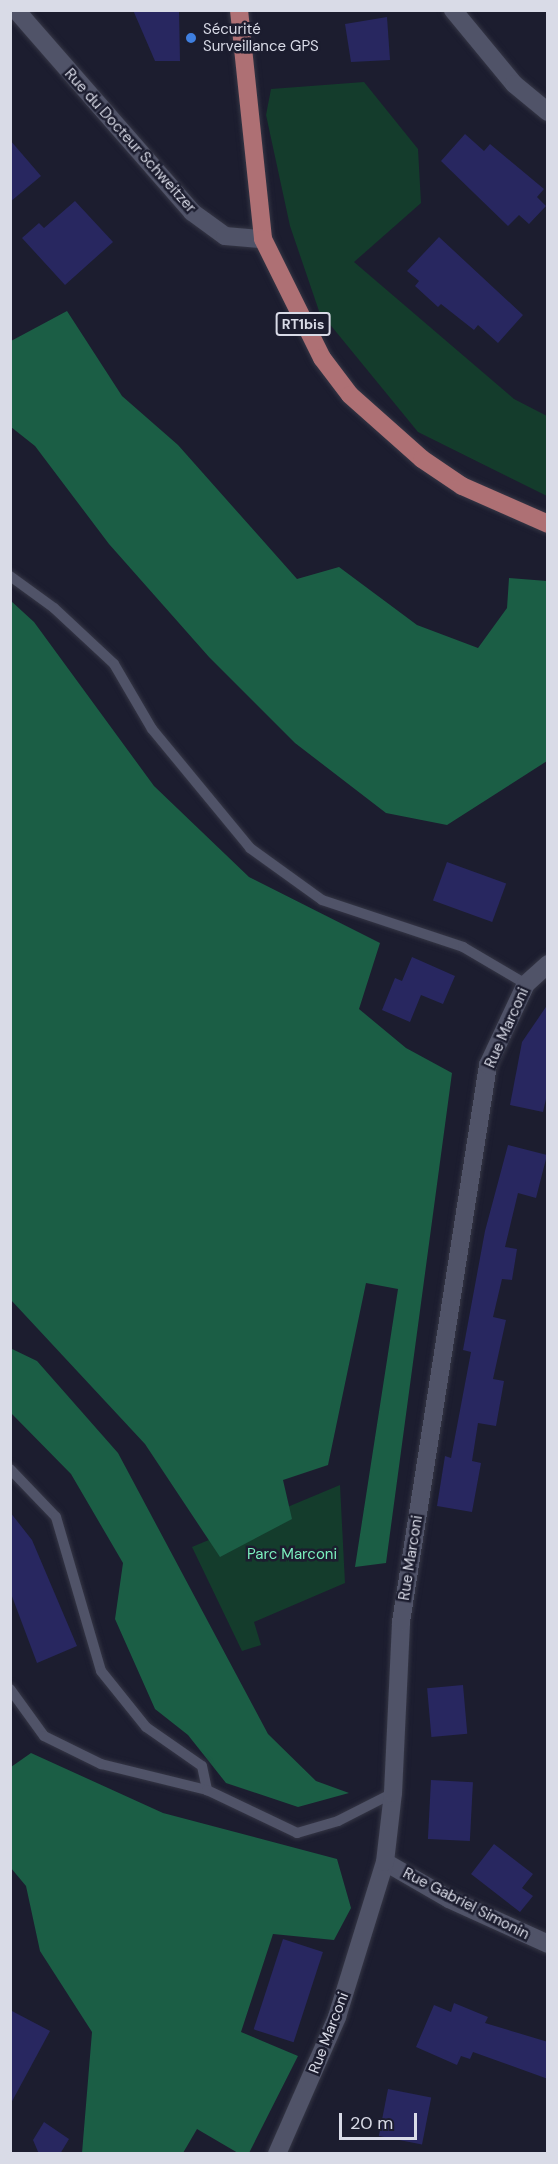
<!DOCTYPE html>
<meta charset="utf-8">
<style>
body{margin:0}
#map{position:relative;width:558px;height:2164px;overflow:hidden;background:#1c1d2f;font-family:"DM Sans",sans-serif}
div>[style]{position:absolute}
.green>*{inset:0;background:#143c2c}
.forest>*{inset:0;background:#1b5e45}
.building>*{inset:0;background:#282760;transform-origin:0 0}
.roads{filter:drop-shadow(0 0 2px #353645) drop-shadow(0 0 2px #353645)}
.lane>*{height:10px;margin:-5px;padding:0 5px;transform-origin:5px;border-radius:5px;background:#505368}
.street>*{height:18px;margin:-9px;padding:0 9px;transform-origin:9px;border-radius:9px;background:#505368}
.primary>*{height:18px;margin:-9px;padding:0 9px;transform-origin:9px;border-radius:9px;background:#ae7074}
.dots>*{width:16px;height:16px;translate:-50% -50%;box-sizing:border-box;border:3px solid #1c1d2f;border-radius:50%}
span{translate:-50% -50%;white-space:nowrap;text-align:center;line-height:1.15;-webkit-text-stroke:5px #1c1d2f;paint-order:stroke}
.shield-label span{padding:2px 4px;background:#1c1d2f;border:2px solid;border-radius:4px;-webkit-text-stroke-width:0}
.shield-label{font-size:14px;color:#d9dbe7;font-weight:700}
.poi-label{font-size:15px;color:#d9dbe7}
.left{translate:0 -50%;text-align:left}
.street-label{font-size:15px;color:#d9dbe7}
.park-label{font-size:15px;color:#7bf0bf}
.frame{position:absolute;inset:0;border:12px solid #d9dbe7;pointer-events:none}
.scale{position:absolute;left:339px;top:2113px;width:78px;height:27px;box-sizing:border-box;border:3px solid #d9dbe7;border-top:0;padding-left:8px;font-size:18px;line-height:21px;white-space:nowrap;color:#d9dbe7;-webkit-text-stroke:4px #1c1d2f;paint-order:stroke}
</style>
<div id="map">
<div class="green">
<i style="clip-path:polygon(364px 82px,418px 149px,421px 203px,354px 262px,514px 399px,547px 416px,547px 496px,418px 432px,319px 311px,290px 226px,266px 115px,271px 89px)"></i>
<i style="clip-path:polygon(340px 1485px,345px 1583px,254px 1622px,261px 1645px,242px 1651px,192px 1547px)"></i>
</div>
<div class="forest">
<i style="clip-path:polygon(67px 311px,122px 396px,178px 445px,297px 579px,339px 567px,417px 625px,478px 648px,507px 608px,509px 578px,547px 581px,547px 761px,447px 825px,386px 813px,295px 743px,209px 657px,109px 544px,35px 446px,11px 427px,11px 341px)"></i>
<i style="clip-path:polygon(11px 601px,34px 622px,154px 786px,249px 877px,380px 943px,359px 1009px,406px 1048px,452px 1073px,386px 1563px,355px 1567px,398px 1289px,366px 1283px,328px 1465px,283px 1480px,292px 1519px,220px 1557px,145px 1444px,11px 1300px)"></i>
<i style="clip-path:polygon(10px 1348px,37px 1361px,118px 1453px,268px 1734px,316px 1781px,349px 1793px,298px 1807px,226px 1783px,188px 1735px,155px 1709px,115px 1619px,123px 1563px,71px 1474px,11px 1413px)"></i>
<i style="clip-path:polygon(31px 1753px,163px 1813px,337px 1859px,351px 1908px,334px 1940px,273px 1934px,241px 2032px,298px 2056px,249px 2153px,238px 2153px,197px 2129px,183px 2153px,82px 2153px,92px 2032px,40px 1951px,26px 1886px,11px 1868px,11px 1767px)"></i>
</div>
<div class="building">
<i style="clip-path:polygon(133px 10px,179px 10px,180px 61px,155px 61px)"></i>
<i style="clip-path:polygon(387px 17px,390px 60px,351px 62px,345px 24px)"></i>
<i style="clip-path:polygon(465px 134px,484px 151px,490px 144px,544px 189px,537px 197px,546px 206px,529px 224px,519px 215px,508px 226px,441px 161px)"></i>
<i style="clip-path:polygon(10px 140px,41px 176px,10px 202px)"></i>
<i style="clip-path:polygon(75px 201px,113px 242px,65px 285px,22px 238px,39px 223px,44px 228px)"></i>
<i style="clip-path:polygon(439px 237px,523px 315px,498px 343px,478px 325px,474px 330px,441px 304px,438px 307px,415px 286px,419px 281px,407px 271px)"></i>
<i style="left:447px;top:862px;width:63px;height:41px;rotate:20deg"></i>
<i style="clip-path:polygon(412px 957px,455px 976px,443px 1004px,421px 995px,410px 1022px,382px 1010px,395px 978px,402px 981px)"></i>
<i style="clip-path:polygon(548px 1004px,548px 1090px,543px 1112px,510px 1105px,522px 1042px)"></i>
<i style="clip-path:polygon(508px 1145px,547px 1155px,536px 1198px,518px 1193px,505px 1247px,517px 1249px,512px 1280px,502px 1279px,493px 1317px,506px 1320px,493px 1379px,504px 1381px,496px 1426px,478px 1423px,472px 1461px,481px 1463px,472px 1512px,437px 1506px,445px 1456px,451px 1458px,471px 1352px,463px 1350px,485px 1231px)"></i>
<i style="clip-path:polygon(10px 1512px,32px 1540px,77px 1646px,37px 1663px,10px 1591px)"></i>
<i style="left:463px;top:1685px;width:49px;height:36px;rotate:85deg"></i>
<i style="left:431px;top:1780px;width:42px;height:59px;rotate:3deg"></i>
<i style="clip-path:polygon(494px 1844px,533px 1874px,522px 1888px,533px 1896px,520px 1912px,471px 1874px)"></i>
<i style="left:283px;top:1939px;width:42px;height:95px;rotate:18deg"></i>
<i style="clip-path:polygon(454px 2003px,488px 2017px,485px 2023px,548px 2042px,548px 2079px,473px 2052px,470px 2059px,461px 2056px,457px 2065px,416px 2047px,434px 2005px,451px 2012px)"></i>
<i style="clip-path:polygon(10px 2010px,50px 2031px,10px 2105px)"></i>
<i style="left:388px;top:2089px;width:44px;height:48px;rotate:11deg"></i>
<i style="clip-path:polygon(44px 2122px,69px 2139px,60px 2154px,39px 2154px,33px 2140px)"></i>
</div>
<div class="roads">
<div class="lane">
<i style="left:10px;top:576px;width:54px;rotate:36deg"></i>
<i style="left:54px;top:608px;width:82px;rotate:43deg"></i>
<i style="left:114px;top:664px;width:75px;rotate:59.7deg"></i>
<i style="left:152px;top:729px;width:154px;rotate:50.5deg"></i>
<i style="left:250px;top:848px;width:89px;rotate:35.8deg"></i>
<i style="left:322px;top:900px;width:149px;rotate:18.4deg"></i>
<i style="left:463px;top:947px;width:73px;rotate:30.4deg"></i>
<i style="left:10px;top:1469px;width:66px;rotate:46.2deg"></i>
<i style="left:56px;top:1517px;width:160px;rotate:73.7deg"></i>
<i style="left:101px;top:1671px;width:72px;rotate:51.2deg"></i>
<i style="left:146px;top:1727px;width:68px;rotate:34.9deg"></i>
<i style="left:202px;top:1766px;width:25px;rotate:78deg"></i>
<i style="left:10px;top:1689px;width:58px;rotate:54.1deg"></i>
<i style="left:44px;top:1736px;width:64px;rotate:26.2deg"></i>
<i style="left:101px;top:1764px;width:109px;rotate:13.8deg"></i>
<i style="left:207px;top:1790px;width:100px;rotate:25.5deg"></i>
<i style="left:297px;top:1833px;width:43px;rotate:-16.3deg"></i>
<i style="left:338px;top:1821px;width:62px;rotate:-27deg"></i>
</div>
<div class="street">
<i style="left:16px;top:10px;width:268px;rotate:48.9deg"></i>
<i style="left:192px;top:212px;width:41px;rotate:36deg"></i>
<i style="left:225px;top:236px;width:38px;rotate:5deg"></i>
<i style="left:453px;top:10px;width:96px;rotate:50.5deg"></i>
<i style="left:514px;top:84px;width:44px;rotate:39.5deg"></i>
<i style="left:385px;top:1862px;width:74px;rotate:30deg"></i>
<i style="left:449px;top:1899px;width:109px;rotate:24.4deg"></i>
<i style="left:277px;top:2154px;width:150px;rotate:-66.3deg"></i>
<i style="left:337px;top:2017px;width:162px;rotate:-72.8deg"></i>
<i style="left:385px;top:1862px;width:69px;rotate:-83.4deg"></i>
<i style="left:393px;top:1793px;width:171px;rotate:-87.3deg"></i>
<i style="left:401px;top:1622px;width:564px;rotate:-81.12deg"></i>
<i style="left:488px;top:1065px;width:89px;rotate:-64.9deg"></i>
<i style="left:526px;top:984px;width:30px;rotate:-42deg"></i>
</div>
<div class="primary">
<i style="left:239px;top:10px;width:230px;rotate:84deg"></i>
<i style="left:263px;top:239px;width:133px;rotate:63.6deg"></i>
<i style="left:322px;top:358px;width:46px;rotate:52.9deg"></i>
<i style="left:350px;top:395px;width:96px;rotate:41.6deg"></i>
<i style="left:422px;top:459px;width:48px;rotate:34deg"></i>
<i style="left:462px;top:486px;width:94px;rotate:23.8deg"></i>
</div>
</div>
<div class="dots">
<i style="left:191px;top:38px;background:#3f7fe0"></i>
</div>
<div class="shield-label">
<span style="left:303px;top:324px">RT1bis</span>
</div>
<div class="poi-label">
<span class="left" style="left:203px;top:38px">Sécurité<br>Surveillance GPS</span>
</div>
<div class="street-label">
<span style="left:130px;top:141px;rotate:48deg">Rue du Docteur Schweitzer</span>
<span style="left:507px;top:1028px;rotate:-66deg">Rue Marconi</span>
<span style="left:411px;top:1558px;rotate:-81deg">Rue Marconi</span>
<span style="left:466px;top:1904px;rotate:27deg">Rue Gabriel Simonin</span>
<span style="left:329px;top:2033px;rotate:-69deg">Rue Marconi</span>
</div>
<div class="park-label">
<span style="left:292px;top:1555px">Parc Marconi</span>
</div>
<div class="frame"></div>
<div class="scale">20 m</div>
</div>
